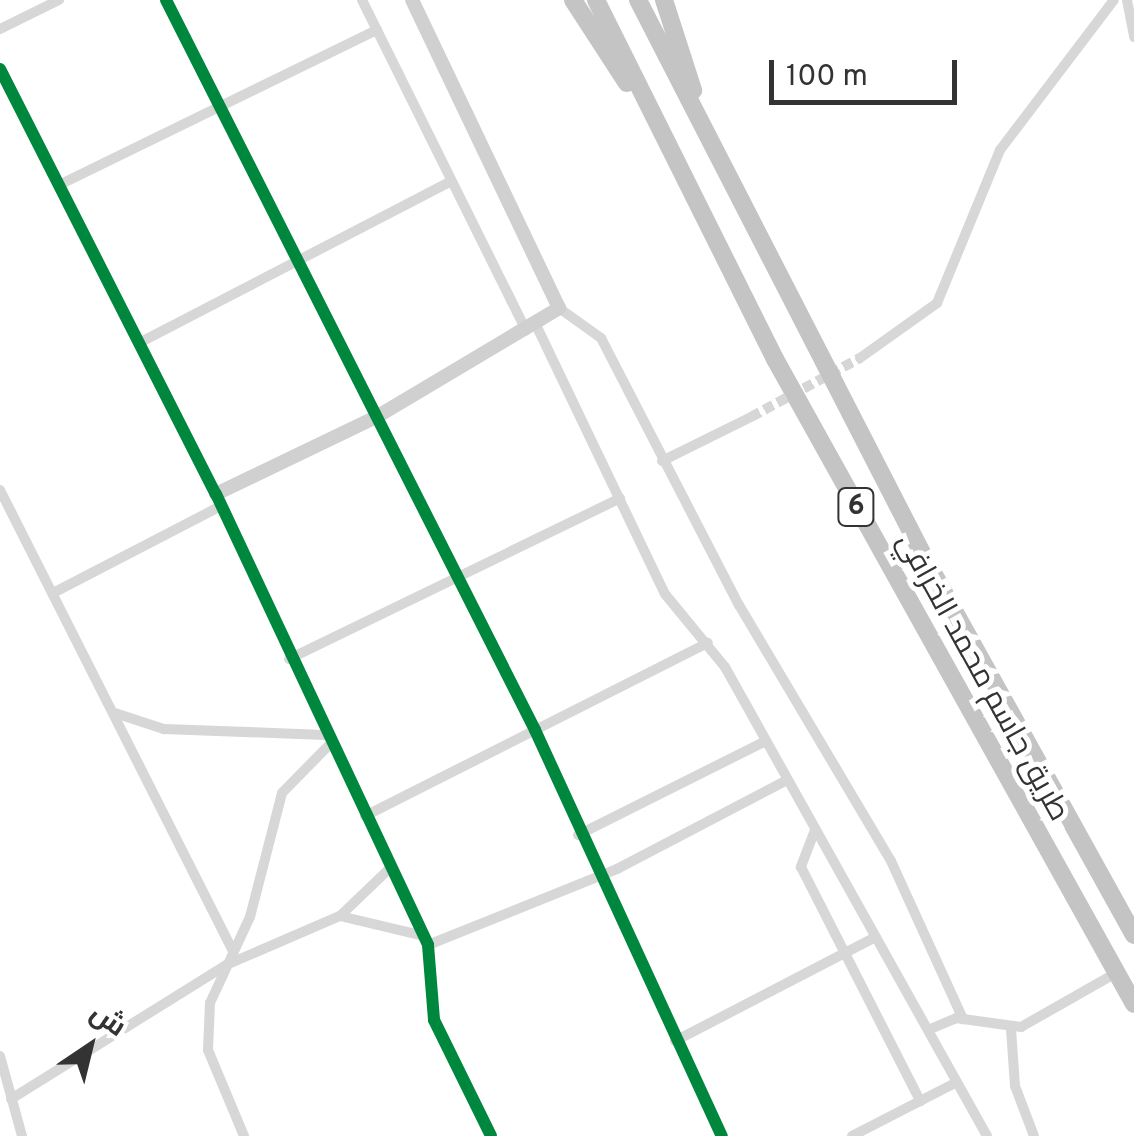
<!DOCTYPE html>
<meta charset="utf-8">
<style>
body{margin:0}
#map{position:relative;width:1134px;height:1136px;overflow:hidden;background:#fff;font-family:Overpass,Cairo,sans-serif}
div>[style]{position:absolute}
.street-tunnel>*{height:10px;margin-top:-5px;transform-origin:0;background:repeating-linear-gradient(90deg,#d6d6d6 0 10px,transparent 0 15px)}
.street>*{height:10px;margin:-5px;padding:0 5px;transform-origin:5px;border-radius:5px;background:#d7d7d7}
.secondary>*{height:14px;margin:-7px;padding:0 7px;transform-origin:7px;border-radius:7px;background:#d0d0d0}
.highway>*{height:18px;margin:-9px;padding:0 9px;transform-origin:9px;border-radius:9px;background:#c4c4c4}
.cycleway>*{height:12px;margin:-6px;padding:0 6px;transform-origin:6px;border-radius:6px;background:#00873e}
span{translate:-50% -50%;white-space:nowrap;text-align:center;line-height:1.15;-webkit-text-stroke:10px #fff;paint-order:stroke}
.shield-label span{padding:2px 8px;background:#fff;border:2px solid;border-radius:8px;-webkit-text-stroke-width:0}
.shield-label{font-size:28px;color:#333;font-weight:700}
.street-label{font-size:30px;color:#333}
.north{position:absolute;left:40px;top:996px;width:100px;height:100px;-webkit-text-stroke:8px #fff;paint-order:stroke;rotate:35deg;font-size:28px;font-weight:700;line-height:40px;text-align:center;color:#333}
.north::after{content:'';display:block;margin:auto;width:35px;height:45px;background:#333;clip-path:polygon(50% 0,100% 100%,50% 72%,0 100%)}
.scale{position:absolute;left:769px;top:60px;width:188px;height:45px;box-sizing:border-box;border:5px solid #333;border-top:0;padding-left:12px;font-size:30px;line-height:35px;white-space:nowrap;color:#333;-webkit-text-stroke:8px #fff;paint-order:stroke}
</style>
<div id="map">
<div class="street-tunnel">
<i style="left:751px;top:417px;width:124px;rotate:-28.4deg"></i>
</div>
<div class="street">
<i style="left:166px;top:0;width:818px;rotate:63.18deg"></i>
<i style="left:535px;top:730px;width:447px;rotate:65.3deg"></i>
<i style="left:362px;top:0;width:369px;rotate:63.6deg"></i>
<i style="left:1127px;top:0;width:38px;rotate:79deg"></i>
<i style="left:0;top:29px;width:66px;rotate:-26.2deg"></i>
<i style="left:0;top:69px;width:477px;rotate:63.1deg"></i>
<i style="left:216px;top:494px;width:498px;rotate:64.8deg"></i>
<i style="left:428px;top:945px;width:75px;rotate:85.4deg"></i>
<i style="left:434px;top:1020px;width:129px;rotate:63.8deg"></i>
<i style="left:59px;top:185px;width:354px;rotate:-26deg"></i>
<i style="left:559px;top:308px;width:52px;rotate:35.5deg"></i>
<i style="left:601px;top:338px;width:301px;rotate:62.7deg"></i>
<i style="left:739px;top:605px;width:298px;rotate:59.3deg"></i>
<i style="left:891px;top:861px;width:174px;rotate:65.5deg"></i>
<i style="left:537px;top:327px;width:296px;rotate:64.4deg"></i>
<i style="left:665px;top:594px;width:94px;rotate:50.6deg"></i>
<i style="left:725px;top:667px;width:537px;rotate:60.81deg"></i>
<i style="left:139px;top:343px;width:352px;rotate:-27.4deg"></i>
<i style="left:860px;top:358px;width:95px;rotate:-35.5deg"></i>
<i style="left:937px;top:303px;width:165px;rotate:-67.6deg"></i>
<i style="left:1000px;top:150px;width:188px;rotate:-52.8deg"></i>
<i style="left:662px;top:461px;width:99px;rotate:-26.3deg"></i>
<i style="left:0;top:490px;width:517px;rotate:63.19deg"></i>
<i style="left:53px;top:593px;width:189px;rotate:-27.4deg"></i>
<i style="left:289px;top:659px;width:368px;rotate:-25.9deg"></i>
<i style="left:115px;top:713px;width:52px;rotate:18.1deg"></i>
<i style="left:164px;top:729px;width:161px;rotate:2.1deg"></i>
<i style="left:365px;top:816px;width:384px;rotate:-26.8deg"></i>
<i style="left:815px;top:830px;width:40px;rotate:111deg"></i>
<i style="left:801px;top:867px;width:263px;rotate:63deg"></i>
<i style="left:578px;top:835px;width:210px;rotate:-26.6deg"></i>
<i style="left:340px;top:916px;width:86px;rotate:13.4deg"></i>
<i style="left:428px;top:945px;width:204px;rotate:-21.9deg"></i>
<i style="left:617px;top:869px;width:192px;rotate:-27.6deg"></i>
<i style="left:1011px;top:1029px;width:57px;rotate:86deg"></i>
<i style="left:1015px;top:1086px;width:53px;rotate:69.2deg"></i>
<i style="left:928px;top:1030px;width:30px;rotate:-23deg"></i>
<i style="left:956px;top:1018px;width:66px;rotate:7.9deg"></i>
<i style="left:1021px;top:1027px;width:109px;rotate:-29.6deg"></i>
<i style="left:675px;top:1041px;width:226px;rotate:-27.4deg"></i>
<i style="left:0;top:1056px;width:83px;rotate:74.6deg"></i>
<i style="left:11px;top:1099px;width:253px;rotate:-31.9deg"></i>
<i style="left:226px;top:965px;width:124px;rotate:-23.3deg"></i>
<i style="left:340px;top:916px;width:69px;rotate:-43.8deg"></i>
<i style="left:244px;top:1136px;width:93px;rotate:-112.7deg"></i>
<i style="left:208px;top:1050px;width:47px;rotate:-87.6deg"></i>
<i style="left:210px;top:1003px;width:95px;rotate:-65.1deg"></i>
<i style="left:250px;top:917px;width:128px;rotate:-75.5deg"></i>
<i style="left:282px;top:793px;width:67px;rotate:-45.6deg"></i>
<i style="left:852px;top:1136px;width:114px;rotate:-27.2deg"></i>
</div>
<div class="secondary">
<i style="left:216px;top:494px;width:180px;rotate:-25.7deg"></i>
<i style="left:378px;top:416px;width:211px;rotate:-30.8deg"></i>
<i style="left:559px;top:308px;width:341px;rotate:-115.5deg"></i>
</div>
<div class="highway">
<i style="left:573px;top:0;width:99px;rotate:57deg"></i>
<i style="left:596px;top:0;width:401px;rotate:63.5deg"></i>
<i style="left:775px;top:359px;width:738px;rotate:60.9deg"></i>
<i style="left:638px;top:0;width:619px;rotate:62.81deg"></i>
<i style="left:921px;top:551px;width:439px;rotate:61deg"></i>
<i style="left:664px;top:0;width:95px;rotate:72.1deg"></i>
</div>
<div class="cycleway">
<i style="left:166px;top:0;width:818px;rotate:63.18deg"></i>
<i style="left:535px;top:730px;width:447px;rotate:65.3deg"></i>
<i style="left:0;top:69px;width:477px;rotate:63.1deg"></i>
<i style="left:216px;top:494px;width:498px;rotate:64.8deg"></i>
<i style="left:428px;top:945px;width:75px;rotate:85.4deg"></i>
<i style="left:434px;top:1020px;width:129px;rotate:63.8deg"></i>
</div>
<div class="shield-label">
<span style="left:856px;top:507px">6</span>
</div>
<div class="street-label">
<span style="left:981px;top:678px;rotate:61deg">طريق جاسم محمد الخرافي</span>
</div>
<div class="north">ش</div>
<div class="scale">100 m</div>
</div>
